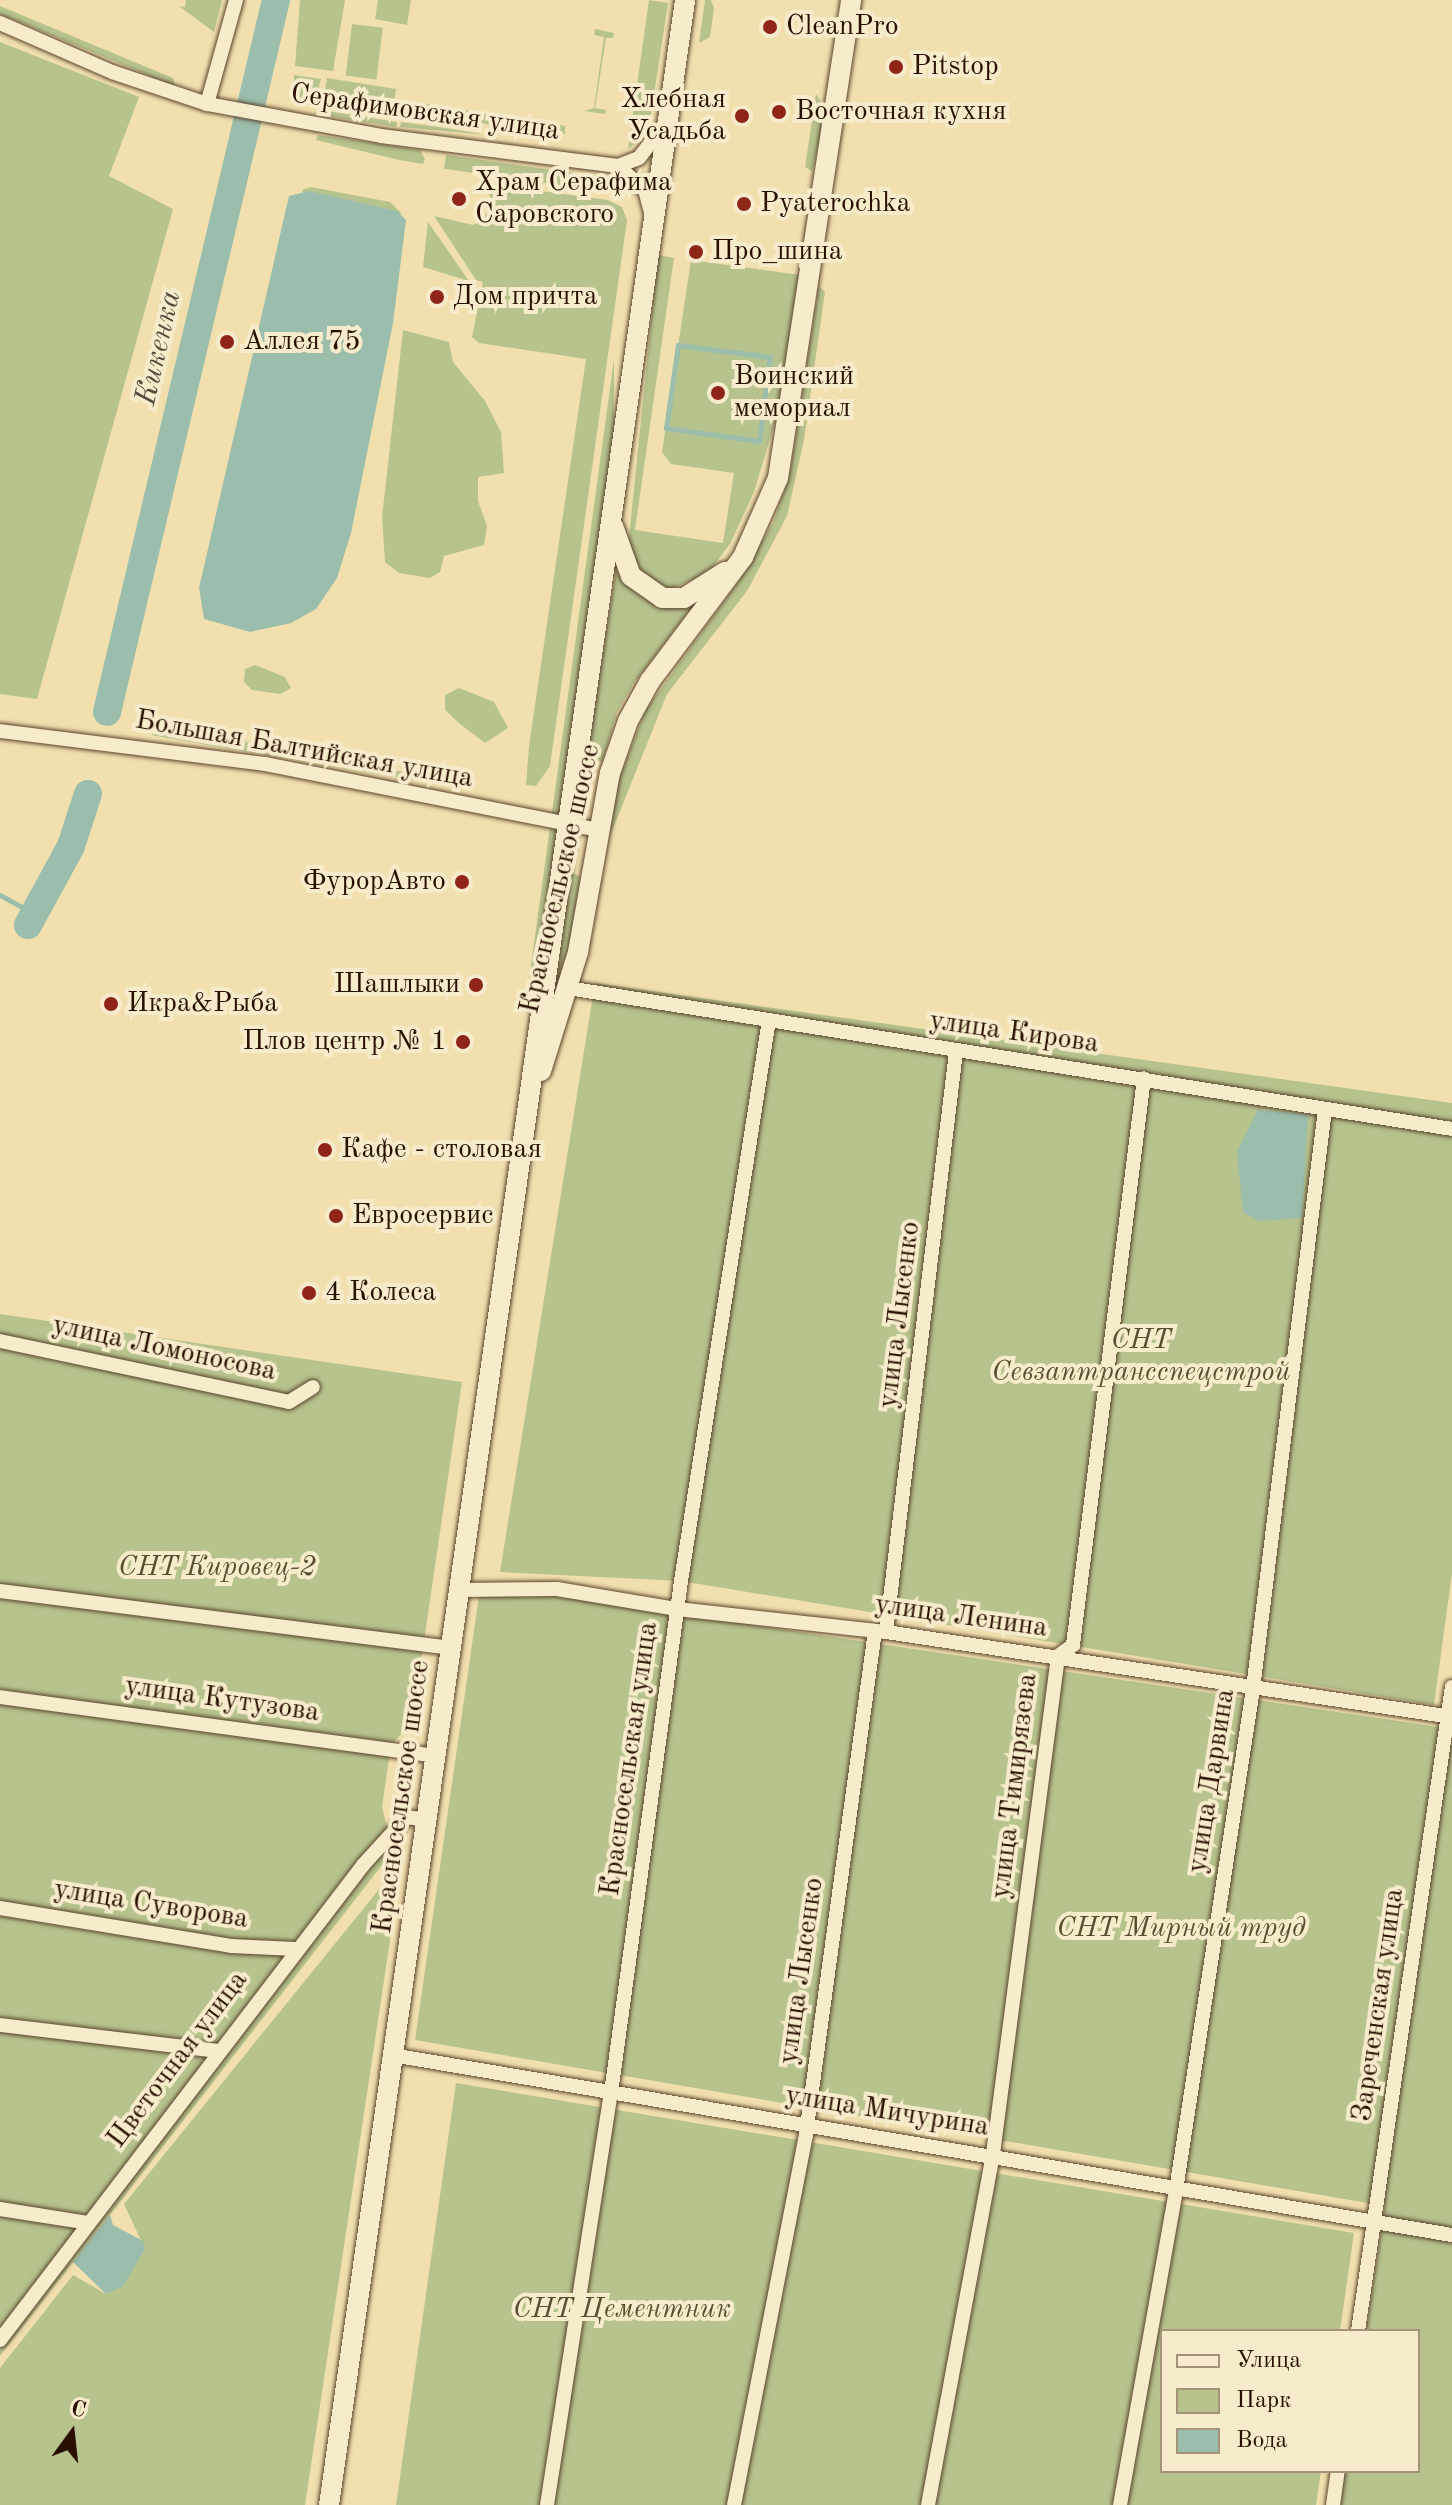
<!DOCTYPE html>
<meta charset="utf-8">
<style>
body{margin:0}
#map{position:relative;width:1452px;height:2505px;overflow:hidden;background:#f1e0ae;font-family:"Old Standard TT",serif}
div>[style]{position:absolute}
.green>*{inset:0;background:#b6c38d;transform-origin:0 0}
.water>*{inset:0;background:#9bbdac}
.round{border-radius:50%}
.stream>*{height:5px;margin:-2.5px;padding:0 2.5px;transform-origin:2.5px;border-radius:2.5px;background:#9bbdac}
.river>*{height:28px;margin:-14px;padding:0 14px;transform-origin:14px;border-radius:14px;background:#9bbdac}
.roads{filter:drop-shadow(0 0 2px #5b432c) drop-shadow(0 0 2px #5b432c)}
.street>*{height:14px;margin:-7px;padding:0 7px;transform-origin:7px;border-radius:7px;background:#f6ebca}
.secondary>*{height:20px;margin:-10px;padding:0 10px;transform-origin:10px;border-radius:10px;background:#f6ebca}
.dots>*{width:22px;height:22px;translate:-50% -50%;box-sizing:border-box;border:4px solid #f6ebca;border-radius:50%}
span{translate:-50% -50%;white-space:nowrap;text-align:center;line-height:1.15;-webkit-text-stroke:8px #f6ebca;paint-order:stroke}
.poi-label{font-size:28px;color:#290f00}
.left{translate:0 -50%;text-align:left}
.right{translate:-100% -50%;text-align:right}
.street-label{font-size:28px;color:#290f00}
.park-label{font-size:28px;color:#5a4e31;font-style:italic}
.water-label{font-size:30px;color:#514c3c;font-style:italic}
.legend{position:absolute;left:1160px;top:2329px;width:260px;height:144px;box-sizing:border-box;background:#f6ebca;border:2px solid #a49379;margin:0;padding:10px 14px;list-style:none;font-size:24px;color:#290f00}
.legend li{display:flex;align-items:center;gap:16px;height:40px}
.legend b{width:40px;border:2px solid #a49379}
.north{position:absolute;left:32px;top:2393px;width:80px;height:80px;-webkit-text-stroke:6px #f6ebca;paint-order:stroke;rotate:15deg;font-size:22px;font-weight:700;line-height:32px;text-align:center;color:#290f00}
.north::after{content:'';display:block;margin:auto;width:28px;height:36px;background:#290f00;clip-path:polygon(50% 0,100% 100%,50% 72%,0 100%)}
</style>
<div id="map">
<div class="green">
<i style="clip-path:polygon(186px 0,222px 0,214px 32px,179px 6px,185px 7px)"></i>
<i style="clip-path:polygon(300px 0,345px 0,333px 71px,295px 66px)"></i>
<i style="clip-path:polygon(378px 0,411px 0,407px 25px,375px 19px)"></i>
<i style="clip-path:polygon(649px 0,668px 3px,648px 133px,628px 149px)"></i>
<i style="clip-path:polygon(705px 0,711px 0,714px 8px,710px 37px,699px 43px)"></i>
<i style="clip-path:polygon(0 6px,173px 78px,175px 86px,0 14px)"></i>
<i style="left:352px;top:24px;width:31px;height:52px;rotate:7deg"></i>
<i style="clip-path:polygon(595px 29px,614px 33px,613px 38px,606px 38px,595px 108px,606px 110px,605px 114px,584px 111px,594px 108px,604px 37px,594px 35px)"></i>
<i style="clip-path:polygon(0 42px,139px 97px,109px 176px,173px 209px,37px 699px,0 694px)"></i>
<i style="clip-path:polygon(294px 75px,321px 79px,316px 99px,294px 97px)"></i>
<i style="left:327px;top:78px;width:70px;height:23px;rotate:9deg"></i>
<i style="clip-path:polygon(816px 94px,821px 102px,821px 134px,812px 171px,805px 167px)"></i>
<i style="clip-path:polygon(401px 100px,565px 126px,565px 134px,399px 113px)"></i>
<i style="left:321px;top:110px;width:77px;height:5px;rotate:9deg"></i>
<i style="clip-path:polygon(401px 122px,439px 127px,488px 135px,400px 127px)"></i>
<i style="clip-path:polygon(318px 135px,420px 150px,425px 159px,423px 164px,399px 160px,316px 140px)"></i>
<i style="left:446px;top:155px;width:167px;height:14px;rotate:8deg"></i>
<i style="clip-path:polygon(483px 183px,608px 200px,622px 207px,627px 220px,550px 766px,536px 786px,526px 785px,529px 746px,586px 359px,479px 343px,472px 337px,483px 282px,476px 280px,434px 216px,473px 225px,483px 221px,492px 200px)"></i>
<i style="clip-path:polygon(311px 187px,390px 202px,402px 214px,304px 196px,302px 190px)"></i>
<i style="clip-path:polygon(428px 222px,469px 281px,423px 267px)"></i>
<i style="clip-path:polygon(658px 255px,674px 258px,635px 530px,723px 543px,734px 473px,671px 464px,662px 452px,691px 260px,800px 275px,779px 409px,754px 492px,730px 544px,707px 574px,672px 588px,652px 584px,639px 572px,628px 547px)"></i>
<i style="clip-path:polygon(819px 286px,825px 292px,804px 440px,787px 516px,747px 591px,667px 694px,608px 841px,619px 780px,645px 711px,736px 585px,773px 523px,790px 473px)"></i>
<i style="clip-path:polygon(403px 330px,449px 342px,453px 362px,485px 401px,501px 432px,504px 473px,478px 477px,478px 501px,487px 526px,484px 545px,444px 556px,440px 572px,430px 578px,399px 573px,385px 562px,382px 517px)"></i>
<i style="clip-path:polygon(614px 359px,614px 434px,532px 1014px,525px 1012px,530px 973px)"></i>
<i style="clip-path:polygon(616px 571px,649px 601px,692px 607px,633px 684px,617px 712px,602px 762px,586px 758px)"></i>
<i style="clip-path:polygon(255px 665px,285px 677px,291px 688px,280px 694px,252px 690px,244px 682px,245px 669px)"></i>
<i style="clip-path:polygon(459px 688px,494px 702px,508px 728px,485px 743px,460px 724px,445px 710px,445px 695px)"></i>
<i style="clip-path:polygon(174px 731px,269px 745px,429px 777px,411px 780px,151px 735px)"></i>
<i style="clip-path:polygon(570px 870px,581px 878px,573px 930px,549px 1013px)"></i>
<i style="clip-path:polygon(595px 983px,1452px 1103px,1452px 1573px,1434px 1705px,681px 1581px,500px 1572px)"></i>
<i style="clip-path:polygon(0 1314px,462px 1382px,412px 1723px,391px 1745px,382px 1807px,393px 1851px,0 2356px)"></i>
<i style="clip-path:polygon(479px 1596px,557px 1596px,1452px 1729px,1452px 2505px,1339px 2505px,1344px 2471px,1418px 2471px,1418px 2331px,1366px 2331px,1385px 2206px,415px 2040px)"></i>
<i style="clip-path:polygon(402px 1861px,305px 2505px,0 2505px,0 2368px,73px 2275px,106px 2294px,145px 2249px,124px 2204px)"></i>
<i style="clip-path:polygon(456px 2083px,1354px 2233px,1340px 2331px,1162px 2331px,1162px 2471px,1321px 2471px,1316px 2505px,396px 2505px)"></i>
</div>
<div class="water">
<i class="round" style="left:247px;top:62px;width:20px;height:20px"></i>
<i style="clip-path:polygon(309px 191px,397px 211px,406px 220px,393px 323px,351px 533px,337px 578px,316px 609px,291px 623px,250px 632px,204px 619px,199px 588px,289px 196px)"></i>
<i style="clip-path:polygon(1258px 1110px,1308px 1114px,1302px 1218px,1258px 1221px,1243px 1212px,1237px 1152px)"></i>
<i style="clip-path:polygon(110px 2215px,113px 2225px,143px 2241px,145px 2249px,123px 2286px,106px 2294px,73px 2262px)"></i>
</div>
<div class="stream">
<i style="left:235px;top:129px;width:9px;rotate:13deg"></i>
<i style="left:678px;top:345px;width:93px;rotate:7.4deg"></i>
<i style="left:770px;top:357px;width:85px;rotate:97.5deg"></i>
<i style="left:759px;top:441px;width:94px;rotate:-172deg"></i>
<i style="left:666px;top:428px;width:84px;rotate:-81.8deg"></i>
<i style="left:0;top:895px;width:39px;rotate:29deg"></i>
</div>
<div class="river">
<i style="left:107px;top:712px;width:732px;rotate:-76.65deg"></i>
<i style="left:28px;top:925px;width:90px;rotate:-61.4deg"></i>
<i style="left:71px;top:846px;width:55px;rotate:-71.9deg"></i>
</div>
<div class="roads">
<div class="street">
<i style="left:236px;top:0;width:108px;rotate:105.6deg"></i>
<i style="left:207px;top:104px;width:177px;rotate:10.4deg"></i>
<i style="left:381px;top:136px;width:239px;rotate:7.2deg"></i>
<i style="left:618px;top:166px;width:22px;rotate:-21deg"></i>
<i style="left:639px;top:158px;width:41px;rotate:-52.9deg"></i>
<i style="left:0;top:23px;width:122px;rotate:23.6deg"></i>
<i style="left:112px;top:72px;width:100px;rotate:18.6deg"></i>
<i style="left:618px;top:166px;width:36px;rotate:42deg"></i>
<i style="left:645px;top:190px;width:27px;rotate:75deg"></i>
<i style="left:0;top:731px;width:267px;rotate:7.1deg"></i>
<i style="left:265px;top:764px;width:339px;rotate:11.2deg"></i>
<i style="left:568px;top:988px;width:895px;rotate:9.06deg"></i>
<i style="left:0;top:1341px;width:295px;rotate:11.9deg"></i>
<i style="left:289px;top:1402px;width:28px;rotate:-32deg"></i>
<i style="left:461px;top:1590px;width:96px;rotate:-0.6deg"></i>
<i style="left:557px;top:1589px;width:122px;rotate:9.5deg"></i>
<i style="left:677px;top:1609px;width:210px;rotate:6.3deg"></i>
<i style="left:886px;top:1632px;width:572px;rotate:8.54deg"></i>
<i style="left:0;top:1591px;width:457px;rotate:7.2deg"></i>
<i style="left:886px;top:1632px;width:584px;rotate:-83.12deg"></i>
<i style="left:0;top:1697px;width:440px;rotate:7.7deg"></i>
<i style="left:0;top:1908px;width:234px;rotate:9.3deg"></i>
<i style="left:231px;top:1946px;width:64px;rotate:2.7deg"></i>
<i style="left:0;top:2025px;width:219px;rotate:6.8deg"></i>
<i style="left:392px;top:2055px;width:1075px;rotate:9.64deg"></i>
<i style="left:0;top:2209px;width:89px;rotate:9deg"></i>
<i style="left:1358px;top:2331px;width:651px;rotate:-81.7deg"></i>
<i style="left:0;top:2340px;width:598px;rotate:-52.61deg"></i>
<i style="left:363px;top:1865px;width:65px;rotate:-47.5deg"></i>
<i style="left:407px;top:1817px;width:20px;rotate:9deg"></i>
<i style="left:547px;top:2505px;width:417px;rotate:-81.2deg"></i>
<i style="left:611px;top:2093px;width:517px;rotate:-82.21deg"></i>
<i style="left:681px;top:1581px;width:568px;rotate:-81.09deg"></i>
<i style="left:734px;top:2505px;width:378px;rotate:-79deg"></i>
<i style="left:806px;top:2134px;width:508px;rotate:-82.19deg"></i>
<i style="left:928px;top:2505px;width:357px;rotate:-79.5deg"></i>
<i style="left:993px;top:2154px;width:502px;rotate:-82.56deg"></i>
<i style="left:1058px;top:1656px;width:19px;rotate:-36deg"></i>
<i style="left:1073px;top:1645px;width:571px;rotate:-82.86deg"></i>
<i style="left:1120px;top:2505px;width:320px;rotate:-79.9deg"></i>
<i style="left:1176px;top:2190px;width:507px;rotate:-81.26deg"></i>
<i style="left:1253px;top:1689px;width:584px;rotate:-82.92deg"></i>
<i style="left:1333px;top:2505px;width:34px;rotate:-82deg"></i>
</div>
<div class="secondary">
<i style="left:613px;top:526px;width:53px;rotate:70.2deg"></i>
<i style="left:631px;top:576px;width:38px;rotate:35deg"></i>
<i style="left:662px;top:598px;width:22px"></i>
<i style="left:684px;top:598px;width:49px;rotate:-32.4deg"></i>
<i style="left:541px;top:1071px;width:125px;rotate:-72.7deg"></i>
<i style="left:578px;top:952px;width:182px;rotate:-79.9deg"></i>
<i style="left:610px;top:773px;width:55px;rotate:-70.9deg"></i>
<i style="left:628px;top:721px;width:46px;rotate:-61.2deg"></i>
<i style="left:650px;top:681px;width:155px;rotate:-53.1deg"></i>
<i style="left:743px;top:557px;width:86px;rotate:-66.1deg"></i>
<i style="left:778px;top:478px;width:484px;rotate:-81.3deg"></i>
<i style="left:329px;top:2505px;width:2530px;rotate:-81.91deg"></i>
</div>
</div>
<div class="dots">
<i style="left:770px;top:27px;background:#8f2418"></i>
<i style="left:896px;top:67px;background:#8f2418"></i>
<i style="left:779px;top:112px;background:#8f2418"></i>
<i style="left:742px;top:116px;background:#8f2418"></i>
<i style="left:459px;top:199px;background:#8f2418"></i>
<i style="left:744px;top:204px;background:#8f2418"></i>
<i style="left:696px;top:252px;background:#8f2418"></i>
<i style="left:437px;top:297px;background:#8f2418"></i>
<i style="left:227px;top:342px;background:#8f2418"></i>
<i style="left:718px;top:393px;background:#8f2418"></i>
<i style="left:462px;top:882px;background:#8f2418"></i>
<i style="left:476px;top:985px;background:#8f2418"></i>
<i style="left:111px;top:1004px;background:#8f2418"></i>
<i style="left:463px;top:1042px;background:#8f2418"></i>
<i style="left:325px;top:1150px;background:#8f2418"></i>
<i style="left:336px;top:1216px;background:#8f2418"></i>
<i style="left:309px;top:1293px;background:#8f2418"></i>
</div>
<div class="poi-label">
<span class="left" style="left:786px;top:27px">CleanPro</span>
<span class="left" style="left:912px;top:67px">Pitstop</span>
<span class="right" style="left:726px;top:116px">Хлебная<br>Усадьба</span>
<span class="left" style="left:795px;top:112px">Восточная кухня</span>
<span class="left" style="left:475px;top:199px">Храм Серафима<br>Саровского</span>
<span class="left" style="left:760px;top:204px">Pyaterochka</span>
<span class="left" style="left:712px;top:252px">Про_шина</span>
<span class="left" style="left:453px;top:297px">Дом причта</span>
<span class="left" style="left:243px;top:342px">Аллея 75</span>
<span class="left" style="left:734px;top:393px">Воинский<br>мемориал</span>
<span class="right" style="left:446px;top:882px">ФурорАвто</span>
<span class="right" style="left:460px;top:985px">Шашлыки</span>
<span class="left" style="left:127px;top:1004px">Икра&amp;Рыба</span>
<span class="right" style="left:447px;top:1042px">Плов центр № 1</span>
<span class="left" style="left:341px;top:1150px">Кафе - столовая</span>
<span class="left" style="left:352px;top:1216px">Евросервис</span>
<span class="left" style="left:325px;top:1293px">4 Колеса</span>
</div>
<div class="street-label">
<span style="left:425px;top:113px;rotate:8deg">Серафимовская улица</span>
<span style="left:304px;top:750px;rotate:10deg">Большая Балтийская улица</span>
<span style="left:561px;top:879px;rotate:-77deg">Красносельское шоссе</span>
<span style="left:1014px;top:1033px;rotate:8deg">улица Кирова</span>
<span style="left:900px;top:1315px;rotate:-83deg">улица Лысенко</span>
<span style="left:164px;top:1349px;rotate:12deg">улица Ломоносова</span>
<span style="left:961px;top:1617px;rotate:8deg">улица Ленина</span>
<span style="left:222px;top:1700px;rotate:8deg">улица Кутузова</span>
<span style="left:630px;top:1759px;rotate:-82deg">Красносельская улица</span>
<span style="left:1212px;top:1781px;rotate:-81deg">улица Дарвина</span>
<span style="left:1015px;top:1786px;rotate:-83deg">улица Тимирязева</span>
<span style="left:402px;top:1797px;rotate:-82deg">Красносельское шоссе</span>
<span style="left:151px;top:1905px;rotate:9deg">улица Суворова</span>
<span style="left:802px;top:1971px;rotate:-82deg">улица Лысенко</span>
<span style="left:1379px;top:2005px;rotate:-82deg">Зареченская улица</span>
<span style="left:178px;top:2060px;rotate:-53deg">Цветочная улица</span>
<span style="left:887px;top:2112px;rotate:9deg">улица Мичурина</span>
</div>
<div class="park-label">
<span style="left:1141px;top:1357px">СНТ<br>Севзаптрансспецстрой</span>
<span style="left:217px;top:1568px">СНТ Кировец-2</span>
<span style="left:1181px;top:1929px">СНТ Мирный труд</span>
<span style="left:622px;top:2310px">СНТ Цементник</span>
</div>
<div class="water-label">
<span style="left:159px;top:348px;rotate:-77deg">Кикенка</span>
</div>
<ul class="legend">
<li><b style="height:10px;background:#f6ebca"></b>Улица</li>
<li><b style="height:22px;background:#b6c38d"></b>Парк</li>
<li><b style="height:22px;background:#9bbdac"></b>Вода</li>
</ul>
<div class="north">С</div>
</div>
